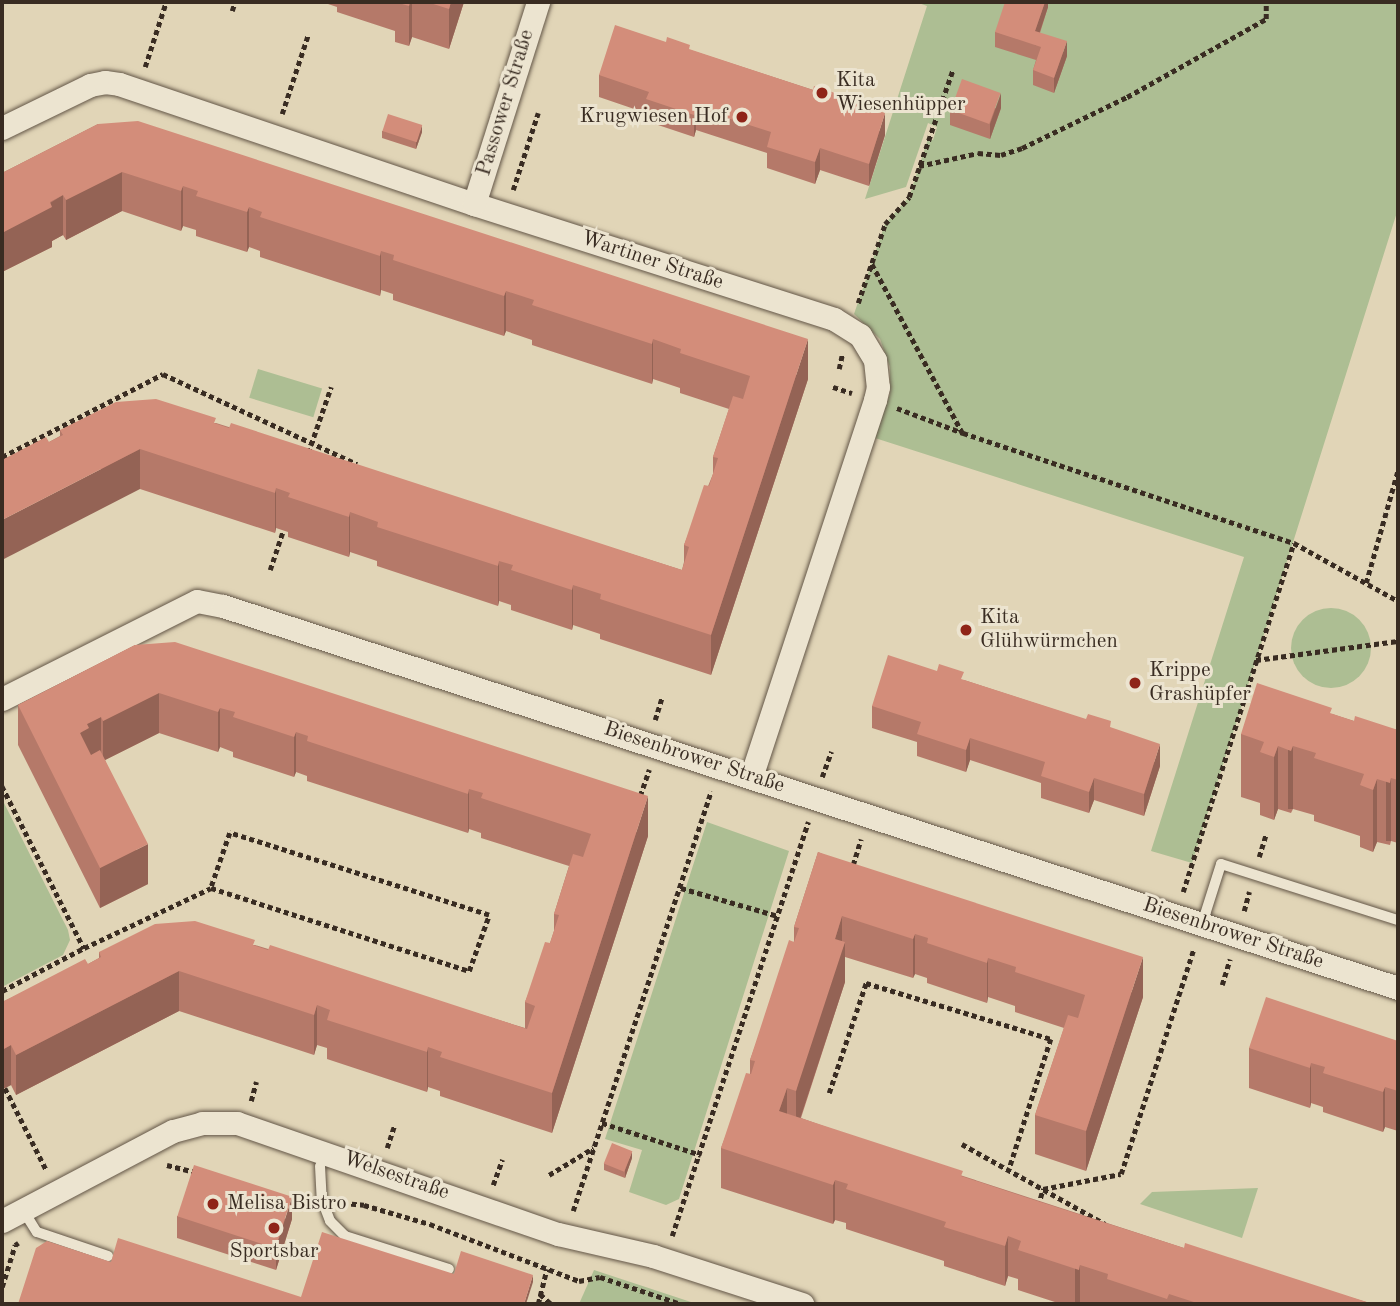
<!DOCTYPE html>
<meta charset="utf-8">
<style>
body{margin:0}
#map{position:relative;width:1400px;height:1306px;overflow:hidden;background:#e1d5b7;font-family:"Old Standard TT",serif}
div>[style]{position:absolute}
.green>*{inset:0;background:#adbe93;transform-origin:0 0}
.round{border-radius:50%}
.path>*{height:4.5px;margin-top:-2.25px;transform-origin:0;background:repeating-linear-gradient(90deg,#392c22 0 5px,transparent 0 8.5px)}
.roads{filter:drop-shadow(0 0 2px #635647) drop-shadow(0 0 2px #635647)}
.lane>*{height:10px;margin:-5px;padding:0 5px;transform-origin:5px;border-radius:5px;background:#ece4d0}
.street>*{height:23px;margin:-11.5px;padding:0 11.5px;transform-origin:11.5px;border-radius:11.5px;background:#ece4d0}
.wall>*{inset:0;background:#b57969}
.shaded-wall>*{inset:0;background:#946355;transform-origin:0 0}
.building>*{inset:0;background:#d38d7a;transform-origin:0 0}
.dots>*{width:19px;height:19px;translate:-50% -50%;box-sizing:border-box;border:4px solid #ece4d0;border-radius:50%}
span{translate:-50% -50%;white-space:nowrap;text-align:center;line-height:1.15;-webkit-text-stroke:6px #ece4d0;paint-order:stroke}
.poi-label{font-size:21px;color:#392c22}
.left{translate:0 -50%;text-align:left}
.right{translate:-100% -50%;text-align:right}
.street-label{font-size:21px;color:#392c22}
.frame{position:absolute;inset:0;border:4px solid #392c22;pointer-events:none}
</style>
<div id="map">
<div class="green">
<i style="clip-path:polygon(916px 2px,1398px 2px,1398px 209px,1192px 863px,1151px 851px,1244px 557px,875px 438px,890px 394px,890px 367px,880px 339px,854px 314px,885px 224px,909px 197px,928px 139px,933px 140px,937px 127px,928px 123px,906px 187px,865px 199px,927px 6px)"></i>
<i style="left:258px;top:369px;width:67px;height:30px;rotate:17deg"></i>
<i class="round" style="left:1291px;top:608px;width:80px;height:80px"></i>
<i style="clip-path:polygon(2px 799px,68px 930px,70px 940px,63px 955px,2px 987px)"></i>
<i style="clip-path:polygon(707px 822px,789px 851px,679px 1199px,666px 1205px,629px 1192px,642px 1150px,605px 1139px)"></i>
<i style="clip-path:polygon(1258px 1188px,1242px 1238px,1140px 1204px,1152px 1192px)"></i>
<i style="clip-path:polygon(594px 1270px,697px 1304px,579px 1304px)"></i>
</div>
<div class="path">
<i style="left:232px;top:11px;width:9px;rotate:-72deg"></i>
<i style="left:145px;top:67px;width:68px;rotate:-72.1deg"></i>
<i style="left:282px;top:114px;width:83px;rotate:-71.8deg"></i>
<i style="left:919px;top:166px;width:60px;rotate:-12.4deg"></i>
<i style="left:978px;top:153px;width:23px;rotate:5deg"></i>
<i style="left:1001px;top:155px;width:22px;rotate:-18deg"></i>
<i style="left:1022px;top:148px;width:117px;rotate:-25.9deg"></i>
<i style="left:1127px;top:97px;width:159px;rotate:-29.3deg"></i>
<i style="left:1266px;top:19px;width:17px;rotate:-90deg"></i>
<i style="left:513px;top:190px;width:81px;rotate:-72deg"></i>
<i style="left:872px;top:264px;width:191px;rotate:61.8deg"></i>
<i style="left:858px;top:303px;width:83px;rotate:-71.1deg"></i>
<i style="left:885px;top:224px;width:36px;rotate:-48deg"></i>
<i style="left:909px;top:197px;width:135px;rotate:-71deg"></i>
<i style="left:839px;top:369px;width:14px;rotate:-78deg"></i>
<i style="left:833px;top:387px;width:20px;rotate:18deg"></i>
<i style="left:897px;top:408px;width:71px;rotate:20.7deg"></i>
<i style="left:963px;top:433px;width:349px;rotate:18.4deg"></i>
<i style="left:1294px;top:543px;width:119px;rotate:29.1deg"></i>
<i style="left:308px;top:453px;width:70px;rotate:-70.8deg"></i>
<i style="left:2px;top:457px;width:181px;rotate:-27.3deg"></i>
<i style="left:163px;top:374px;width:214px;rotate:24.9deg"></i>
<i style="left:270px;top:570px;width:41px;rotate:-71.6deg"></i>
<i style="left:1366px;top:583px;width:117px;rotate:-74.2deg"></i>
<i style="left:1256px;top:660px;width:143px;rotate:-7.6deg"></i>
<i style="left:655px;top:720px;width:24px;rotate:-73deg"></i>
<i style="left:822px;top:777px;width:27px;rotate:-70deg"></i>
<i style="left:2px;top:786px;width:182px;rotate:63.2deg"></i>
<i style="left:640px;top:796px;width:28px;rotate:-71deg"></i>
<i style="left:1259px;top:857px;width:24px;rotate:-73deg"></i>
<i style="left:853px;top:865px;width:27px;rotate:-73deg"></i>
<i style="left:681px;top:888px;width:101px;rotate:16.1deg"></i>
<i style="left:1183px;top:892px;width:366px;rotate:-72.4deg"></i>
<i style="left:1244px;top:911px;width:20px;rotate:-75deg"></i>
<i style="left:1222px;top:985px;width:27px;rotate:-73deg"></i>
<i style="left:2px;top:991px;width:93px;rotate:-27.7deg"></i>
<i style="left:84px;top:948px;width:140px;rotate:-25.3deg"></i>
<i style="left:211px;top:888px;width:271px;rotate:17.8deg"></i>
<i style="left:469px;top:971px;width:59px;rotate:-70.3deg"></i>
<i style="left:489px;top:915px;width:272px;rotate:-162.4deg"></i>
<i style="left:230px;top:833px;width:58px;rotate:109.1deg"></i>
<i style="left:5px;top:1088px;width:91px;rotate:63.2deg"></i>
<i style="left:829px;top:1093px;width:116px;rotate:-71.4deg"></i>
<i style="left:866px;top:983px;width:193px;rotate:16.8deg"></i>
<i style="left:1051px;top:1039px;width:138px;rotate:107.8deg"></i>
<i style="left:251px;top:1101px;width:20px;rotate:-75deg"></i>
<i style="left:602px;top:1123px;width:104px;rotate:17.9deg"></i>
<i style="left:962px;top:1144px;width:164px;rotate:29.2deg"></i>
<i style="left:387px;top:1148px;width:23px;rotate:-72deg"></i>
<i style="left:167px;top:1165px;width:29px;rotate:14deg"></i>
<i style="left:549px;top:1175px;width:52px;rotate:-31.5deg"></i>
<i style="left:493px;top:1185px;width:27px;rotate:-70deg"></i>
<i style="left:343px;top:1203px;width:21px;rotate:5deg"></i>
<i style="left:364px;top:1205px;width:69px;rotate:16.1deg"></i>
<i style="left:430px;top:1224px;width:160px;rotate:20.9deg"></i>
<i style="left:579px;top:1281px;width:21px;rotate:-11deg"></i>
<i style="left:600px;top:1277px;width:85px;rotate:18.4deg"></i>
<i style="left:1038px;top:1206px;width:18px;rotate:-74deg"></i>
<i style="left:1043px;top:1189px;width:79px;rotate:-10.9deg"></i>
<i style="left:1121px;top:1174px;width:237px;rotate:-72.1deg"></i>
<i style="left:573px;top:1211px;width:442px;rotate:-71.8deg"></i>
<i style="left:672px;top:1236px;width:436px;rotate:-71.8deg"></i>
<i style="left:2px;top:1287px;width:44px;rotate:-72.8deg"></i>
<i style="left:15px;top:1245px;width:4px;rotate:-34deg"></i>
<i style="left:540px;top:1294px;width:15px;rotate:42deg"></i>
<i style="left:538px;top:1304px;width:36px;rotate:-76deg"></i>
</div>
<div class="roads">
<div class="lane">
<i style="left:1202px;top:924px;width:63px;rotate:-72.4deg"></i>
<i style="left:1221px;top:864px;width:186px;rotate:17.6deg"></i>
<i style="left:320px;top:1166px;width:34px;rotate:87deg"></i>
<i style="left:322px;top:1200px;width:22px;rotate:69deg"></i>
<i style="left:330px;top:1221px;width:21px;rotate:45deg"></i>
<i style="left:345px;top:1236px;width:109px;rotate:17.6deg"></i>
<i style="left:23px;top:1210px;width:26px;rotate:58deg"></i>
<i style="left:37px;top:1232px;width:75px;rotate:18.7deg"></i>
</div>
<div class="street">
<i style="left:2px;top:128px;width:98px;rotate:-26deg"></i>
<i style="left:90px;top:85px;width:15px;rotate:-11deg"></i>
<i style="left:105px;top:82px;width:14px;rotate:8deg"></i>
<i style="left:119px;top:84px;width:375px;rotate:18.7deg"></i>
<i style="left:474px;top:204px;width:378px;rotate:17.7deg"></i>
<i style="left:834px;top:319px;width:31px;rotate:32deg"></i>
<i style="left:860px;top:335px;width:29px;rotate:59deg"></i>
<i style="left:875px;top:360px;width:27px;rotate:84deg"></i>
<i style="left:878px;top:387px;width:13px;rotate:103deg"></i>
<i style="left:875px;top:400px;width:397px;rotate:108.2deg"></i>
<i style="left:474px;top:204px;width:212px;rotate:-72.4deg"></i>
<i style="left:2px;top:699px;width:218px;rotate:-26.7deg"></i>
<i style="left:197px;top:601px;width:26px;rotate:11deg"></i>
<i style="left:223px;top:606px;width:1236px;rotate:18.01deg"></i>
<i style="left:2px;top:1221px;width:193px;rotate:-27.8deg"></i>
<i style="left:173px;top:1131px;width:30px;rotate:-15deg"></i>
<i style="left:202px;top:1123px;width:35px"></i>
<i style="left:237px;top:1123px;width:340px;rotate:19.1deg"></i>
<i style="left:558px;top:1234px;width:98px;rotate:13deg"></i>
<i style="left:653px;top:1256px;width:157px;rotate:17.9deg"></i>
</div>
</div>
<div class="wall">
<i style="clip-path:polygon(322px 2px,464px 2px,449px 49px,412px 37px,409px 46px,395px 42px,395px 31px,337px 12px,337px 7px)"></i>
<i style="clip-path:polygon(1048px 2px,1048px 7px,1040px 33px,1067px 56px,1054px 93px,1033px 85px,1033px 70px,1036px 60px,995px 47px,995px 32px)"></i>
<i style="clip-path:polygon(690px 50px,838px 98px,885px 135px,869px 186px,820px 170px,815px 184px,767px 168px,767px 153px,696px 130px,694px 137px,646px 121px,646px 113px,599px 97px,599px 75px)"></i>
<i style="clip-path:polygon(1001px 108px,990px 139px,950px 125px,950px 110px)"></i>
<i style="clip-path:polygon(98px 124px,808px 379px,711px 675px,600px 639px,600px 634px,573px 625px,572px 630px,511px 610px,511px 605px,499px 601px,498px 606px,377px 566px,377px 561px,350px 552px,349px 557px,288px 537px,288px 532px,276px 528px,275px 533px,140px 489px,49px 442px,60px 436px,60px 430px,216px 423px,682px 570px,684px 562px,684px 545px,713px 474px,713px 457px,729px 409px,680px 393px,680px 388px,653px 379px,652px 384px,532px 345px,532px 340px,506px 331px,504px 336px,393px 300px,393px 294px,381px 290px,380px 296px,260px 257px,260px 251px,249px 247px,247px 252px,196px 236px,196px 230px,183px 226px,181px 231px,122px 211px,66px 240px,63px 235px,52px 241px,52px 247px,2px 272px,2px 173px)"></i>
<i style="clip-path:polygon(382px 131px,422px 132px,416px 149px,382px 138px)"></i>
<i style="clip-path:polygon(135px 645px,648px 836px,552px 1133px,440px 1096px,440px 1091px,428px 1087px,427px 1092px,327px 1059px,327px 1048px,317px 1045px,314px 1055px,179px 1011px,16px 1095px,11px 1085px,3px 1089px,3px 1101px,2px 1102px,2px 1002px,88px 964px,99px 958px,99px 952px,255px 945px,525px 1028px,525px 1002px,550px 943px,554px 931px,554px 914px,569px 866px,481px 838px,481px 833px,469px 829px,468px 833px,307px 781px,307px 776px,296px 772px,294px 777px,233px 757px,233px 752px,220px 747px,218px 752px,159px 733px,105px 760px,148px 884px,100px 908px,18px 745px,18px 705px)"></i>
<i style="clip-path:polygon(964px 680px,1111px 728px,1160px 766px,1144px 816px,1094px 800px,1089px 813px,1041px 798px,1041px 783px,970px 760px,966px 772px,917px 756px,917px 742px,872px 728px,872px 706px)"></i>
<i style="clip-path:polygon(1332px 714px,1354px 721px,1398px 730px,1398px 843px,1391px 841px,1390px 845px,1377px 842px,1373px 852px,1360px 847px,1360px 836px,1314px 821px,1314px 815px,1293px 809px,1291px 813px,1278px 809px,1274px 820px,1260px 815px,1260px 803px,1241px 797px,1241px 734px)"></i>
<i style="clip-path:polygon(818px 852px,1143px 997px,1086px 1171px,1035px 1154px,1035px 1115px,1064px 1028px,1015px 1012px,1015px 1006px,988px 997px,987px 1003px,927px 983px,927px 978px,915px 974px,913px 978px,845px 957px,845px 982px,801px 1118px,963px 1176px,1184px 1248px,1373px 1304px,1061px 1304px,1018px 1290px,1018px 1279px,1008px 1276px,1005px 1286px,944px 1266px,944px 1261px,846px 1229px,846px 1223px,835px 1220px,833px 1224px,721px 1188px,721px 1148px,750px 1074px,750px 1060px,794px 941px,794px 927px)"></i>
<i style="clip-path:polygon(1398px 1041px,1398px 1131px,1385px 1127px,1383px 1132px,1323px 1112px,1323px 1107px,1311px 1103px,1310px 1108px,1249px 1088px,1249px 1048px)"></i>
<i style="clip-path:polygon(632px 1158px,625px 1178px,604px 1170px,604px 1163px)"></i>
<i style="clip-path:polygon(177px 1216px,292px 1219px,276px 1270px,177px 1238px)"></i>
</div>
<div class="shaded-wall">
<i style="clip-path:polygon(410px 2px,412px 2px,412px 37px,409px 46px,409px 6px)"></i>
<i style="clip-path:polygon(451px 2px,464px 2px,449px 49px,449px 9px)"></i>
<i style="clip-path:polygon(1045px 2px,1048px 2px,1048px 7px,1035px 46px,1035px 31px)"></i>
<i style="clip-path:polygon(1067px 41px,1067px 56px,1054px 93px,1054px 78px)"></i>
<i style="clip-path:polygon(1001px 93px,1001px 108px,990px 139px,990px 124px)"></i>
<i style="clip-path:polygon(696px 108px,696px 130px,694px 137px,694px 115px)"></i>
<i style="clip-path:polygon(885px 113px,885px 135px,869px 186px,869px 164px)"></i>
<i style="clip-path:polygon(422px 125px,422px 132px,416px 149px,416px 142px)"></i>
<i style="clip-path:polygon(820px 148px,820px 170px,815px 184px,815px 162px)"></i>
<i style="clip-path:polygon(122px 172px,122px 211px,66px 240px,66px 200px)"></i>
<i style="clip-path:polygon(183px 186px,183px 226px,181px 231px,181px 191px)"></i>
<i style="clip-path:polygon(63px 195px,63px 235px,52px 241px,52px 247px,2px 272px,2px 233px)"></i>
<i style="clip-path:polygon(249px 207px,249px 247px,247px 252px,247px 212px)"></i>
<i style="clip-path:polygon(381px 251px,381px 290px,380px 296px,380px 256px)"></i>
<i style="clip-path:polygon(506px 291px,506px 331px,504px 336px,504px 296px)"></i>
<i style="clip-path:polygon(653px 339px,653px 379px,652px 384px,652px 344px)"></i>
<i style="clip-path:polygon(808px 339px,808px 379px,711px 675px,711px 635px)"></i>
<i style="clip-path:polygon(140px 449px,140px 489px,2px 560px,2px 520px)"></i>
<i style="clip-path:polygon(276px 488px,276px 528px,275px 533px,275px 493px)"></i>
<i style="clip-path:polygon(350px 512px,350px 552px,349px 557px,349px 517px)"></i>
<i style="clip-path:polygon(499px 561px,499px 601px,498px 606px,498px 566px)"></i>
<i style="clip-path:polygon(573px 585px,573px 625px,572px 630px,572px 590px)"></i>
<i style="clip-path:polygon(159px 693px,159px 733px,103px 761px,103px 721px)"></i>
<i style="clip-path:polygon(220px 708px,220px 747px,218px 752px,218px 712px)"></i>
<i style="clip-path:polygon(101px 717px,101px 757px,89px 763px,80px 733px,87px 724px)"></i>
<i style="clip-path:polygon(296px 732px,296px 772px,294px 777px,294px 737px)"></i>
<i style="clip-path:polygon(970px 738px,970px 760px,966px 772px,966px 750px)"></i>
<i style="clip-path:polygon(1160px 744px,1160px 766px,1144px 816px,1144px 794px)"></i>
<i style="clip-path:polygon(1278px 746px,1278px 809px,1274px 820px,1274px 757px)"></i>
<i style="left:1293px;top:746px;width:63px;height:5px;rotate:90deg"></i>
<i style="clip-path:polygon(1094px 778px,1094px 800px,1089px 813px,1089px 792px)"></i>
<i style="left:1391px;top:778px;width:63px;height:5px;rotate:90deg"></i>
<i style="clip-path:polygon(1377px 779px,1377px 842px,1373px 852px,1373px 790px)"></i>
<i style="clip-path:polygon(469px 789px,469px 829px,468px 833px,468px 794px)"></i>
<i style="clip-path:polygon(648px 796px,648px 836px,552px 1133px,552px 1093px)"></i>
<i style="clip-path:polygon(148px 844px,148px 884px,100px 908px,100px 868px)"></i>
<i style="clip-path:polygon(842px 916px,842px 950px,845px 942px,845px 982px,796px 1131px,796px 1091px,835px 939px)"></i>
<i style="clip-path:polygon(915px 934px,915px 974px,913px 978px,913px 939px)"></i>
<i style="clip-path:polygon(1143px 957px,1143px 997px,1086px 1171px,1086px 1131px)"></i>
<i style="clip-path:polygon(988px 958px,988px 997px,987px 1003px,987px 963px)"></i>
<i style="clip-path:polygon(179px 971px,179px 1011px,16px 1095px,16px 1055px)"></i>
<i style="clip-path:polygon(317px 1005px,317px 1045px,314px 1055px,314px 1015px)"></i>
<i style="clip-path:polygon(11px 1045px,11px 1085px,3px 1089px,3px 1101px,2px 1102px,2px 1050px)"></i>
<i style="clip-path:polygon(428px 1047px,428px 1087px,427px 1092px,427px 1052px)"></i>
<i style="clip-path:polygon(1311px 1063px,1311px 1103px,1310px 1108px,1310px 1068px)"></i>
<i style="clip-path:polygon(1385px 1087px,1385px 1127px,1383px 1132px,1383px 1092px)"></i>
<i style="clip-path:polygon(787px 1088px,787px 1128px,779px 1111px)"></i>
<i style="clip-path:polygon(632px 1151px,632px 1158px,625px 1178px,625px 1170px)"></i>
<i style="clip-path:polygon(835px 1180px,835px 1220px,833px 1224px,833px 1185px)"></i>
<i style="clip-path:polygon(292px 1197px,292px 1219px,276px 1270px,276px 1248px)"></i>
<i style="clip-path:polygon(1008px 1236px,1008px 1276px,1005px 1286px,1005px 1246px)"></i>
<i style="left:1080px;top:1265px;width:39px;height:5px;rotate:90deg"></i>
<i style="clip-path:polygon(533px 1275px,533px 1282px,526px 1304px,524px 1304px)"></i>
</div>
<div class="building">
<i style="clip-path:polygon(395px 2px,410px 2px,409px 6px)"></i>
<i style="clip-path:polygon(427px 2px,451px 2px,449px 9px)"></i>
<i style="clip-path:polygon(1005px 2px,1045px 2px,1035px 31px,1067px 41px,1054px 78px,1033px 70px,1041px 47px,995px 32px)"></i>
<i style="clip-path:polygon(615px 25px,666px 42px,667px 37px,690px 45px,689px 49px,813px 90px,814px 86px,838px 94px,836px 97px,885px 113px,869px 164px,820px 148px,815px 162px,767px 147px,771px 132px,696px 108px,694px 115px,646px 99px,649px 92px,599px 75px)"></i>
<i style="left:962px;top:79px;width:41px;height:33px;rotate:20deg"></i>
<i style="left:388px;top:114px;width:36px;height:18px;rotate:18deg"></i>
<i style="clip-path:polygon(138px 121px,808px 339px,711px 635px,600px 599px,601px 594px,573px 585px,572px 590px,511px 570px,513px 565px,499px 561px,498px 566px,377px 527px,378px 522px,350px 512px,349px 517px,288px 497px,290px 493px,276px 488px,275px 493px,140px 449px,2px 520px,2px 460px,46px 437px,49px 442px,63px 435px,60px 430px,116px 402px,156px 399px,216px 418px,214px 423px,229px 428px,231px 423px,682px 570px,689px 547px,684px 545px,704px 485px,709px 486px,718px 458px,713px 457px,733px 396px,743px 399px,750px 376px,680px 353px,681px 349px,653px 339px,652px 344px,532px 305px,534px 300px,506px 291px,504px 296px,393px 260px,394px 255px,381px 251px,380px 256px,260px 217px,262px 212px,249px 207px,247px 212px,196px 196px,198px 191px,183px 186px,181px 191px,122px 172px,66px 200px,63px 195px,50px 202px,52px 207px,2px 233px,2px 173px,98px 124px)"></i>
<i style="clip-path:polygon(175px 642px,648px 796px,552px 1093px,440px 1057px,442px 1052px,428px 1047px,427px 1052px,327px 1020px,330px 1010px,317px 1005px,314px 1015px,179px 971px,16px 1055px,11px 1045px,2px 1050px,2px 1002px,85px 959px,88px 964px,101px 957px,99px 952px,155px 924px,195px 921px,255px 940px,253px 945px,268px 950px,270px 945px,527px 1029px,535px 1006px,525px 1002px,545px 942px,550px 943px,559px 915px,554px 914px,573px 854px,583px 857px,591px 834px,481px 798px,483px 793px,469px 789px,468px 794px,307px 741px,308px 736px,296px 732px,294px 737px,233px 717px,235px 712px,220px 708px,218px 712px,159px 693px,103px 721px,101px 717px,87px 724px,89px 728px,80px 733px,91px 755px,100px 750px,148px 844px,100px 868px,18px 705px,135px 645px)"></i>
<i style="clip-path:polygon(888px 655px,937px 671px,939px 664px,964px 672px,961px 679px,1086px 719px,1088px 714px,1111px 721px,1110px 727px,1160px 744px,1144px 794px,1094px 778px,1089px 792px,1041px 776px,1045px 762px,970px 738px,966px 750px,917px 734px,921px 722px,872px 706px)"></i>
<i style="clip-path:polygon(1257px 683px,1332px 708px,1330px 713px,1354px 721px,1355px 716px,1398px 730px,1398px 780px,1391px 778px,1390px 783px,1377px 779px,1373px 790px,1360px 785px,1364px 774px,1314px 758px,1316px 753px,1293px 746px,1291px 751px,1278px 746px,1274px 757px,1260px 752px,1264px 742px,1241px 734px)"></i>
<i style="clip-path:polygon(818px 852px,1143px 957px,1086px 1131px,1035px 1115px,1068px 1015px,1078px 1018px,1085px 995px,1015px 972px,1016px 967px,988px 958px,987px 963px,927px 943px,928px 938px,915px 934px,913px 939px,842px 916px,835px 939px,845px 942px,796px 1091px,787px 1088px,779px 1111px,963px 1171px,961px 1176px,1028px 1198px,1184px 1248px,1185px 1243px,1373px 1304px,1200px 1304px,1169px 1294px,1167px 1299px,1107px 1279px,1108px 1274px,1080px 1265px,1079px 1270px,1018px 1250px,1021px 1241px,1008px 1236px,1005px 1246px,944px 1227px,946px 1222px,846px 1189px,848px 1184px,835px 1180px,833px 1185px,721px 1148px,746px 1073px,751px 1074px,755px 1061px,750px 1060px,789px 940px,794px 942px,799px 928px,794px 927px)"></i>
<i style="clip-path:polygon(1266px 997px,1398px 1041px,1398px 1091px,1385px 1087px,1383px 1092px,1323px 1073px,1325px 1067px,1311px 1063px,1310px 1068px,1249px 1048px)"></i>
<i style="left:612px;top:1143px;width:22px;height:22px;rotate:22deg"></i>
<i style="left:194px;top:1165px;width:103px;height:54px;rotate:18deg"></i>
<i style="clip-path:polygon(322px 1232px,454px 1274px,461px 1251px,533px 1275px,524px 1304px,18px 1304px,36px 1248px,47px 1241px,111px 1262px,118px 1238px,301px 1297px)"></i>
</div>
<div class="dots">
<i style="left:822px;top:93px;background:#8f2418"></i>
<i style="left:742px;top:117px;background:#8f2418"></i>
<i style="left:966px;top:630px;background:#8f2418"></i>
<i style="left:1135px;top:683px;background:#8f2418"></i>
<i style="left:213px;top:1204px;background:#8f2418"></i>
<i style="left:274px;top:1228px;background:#8f2418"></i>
</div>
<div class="poi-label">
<span class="left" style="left:836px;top:93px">Kita<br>Wiesenhüpper</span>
<span class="right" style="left:728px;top:117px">Krugwiesen Hof</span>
<span class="left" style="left:980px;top:630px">Kita<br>Glühwürmchen</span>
<span class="left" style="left:1149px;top:683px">Krippe<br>Grashüpfer</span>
<span class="left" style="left:227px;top:1204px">Melisa Bistro</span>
<span style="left:274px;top:1252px">Sportsbar</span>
</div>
<div class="street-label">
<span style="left:506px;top:103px;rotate:-73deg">Passower Straße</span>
<span style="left:652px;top:261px;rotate:18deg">Wartiner Straße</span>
<span style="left:694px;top:758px;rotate:18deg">Biesenbrower Straße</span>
<span style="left:1233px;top:934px;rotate:18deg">Biesenbrower Straße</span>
<span style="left:396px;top:1176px;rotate:19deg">Welsestraße</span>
</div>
<div class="frame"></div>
</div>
